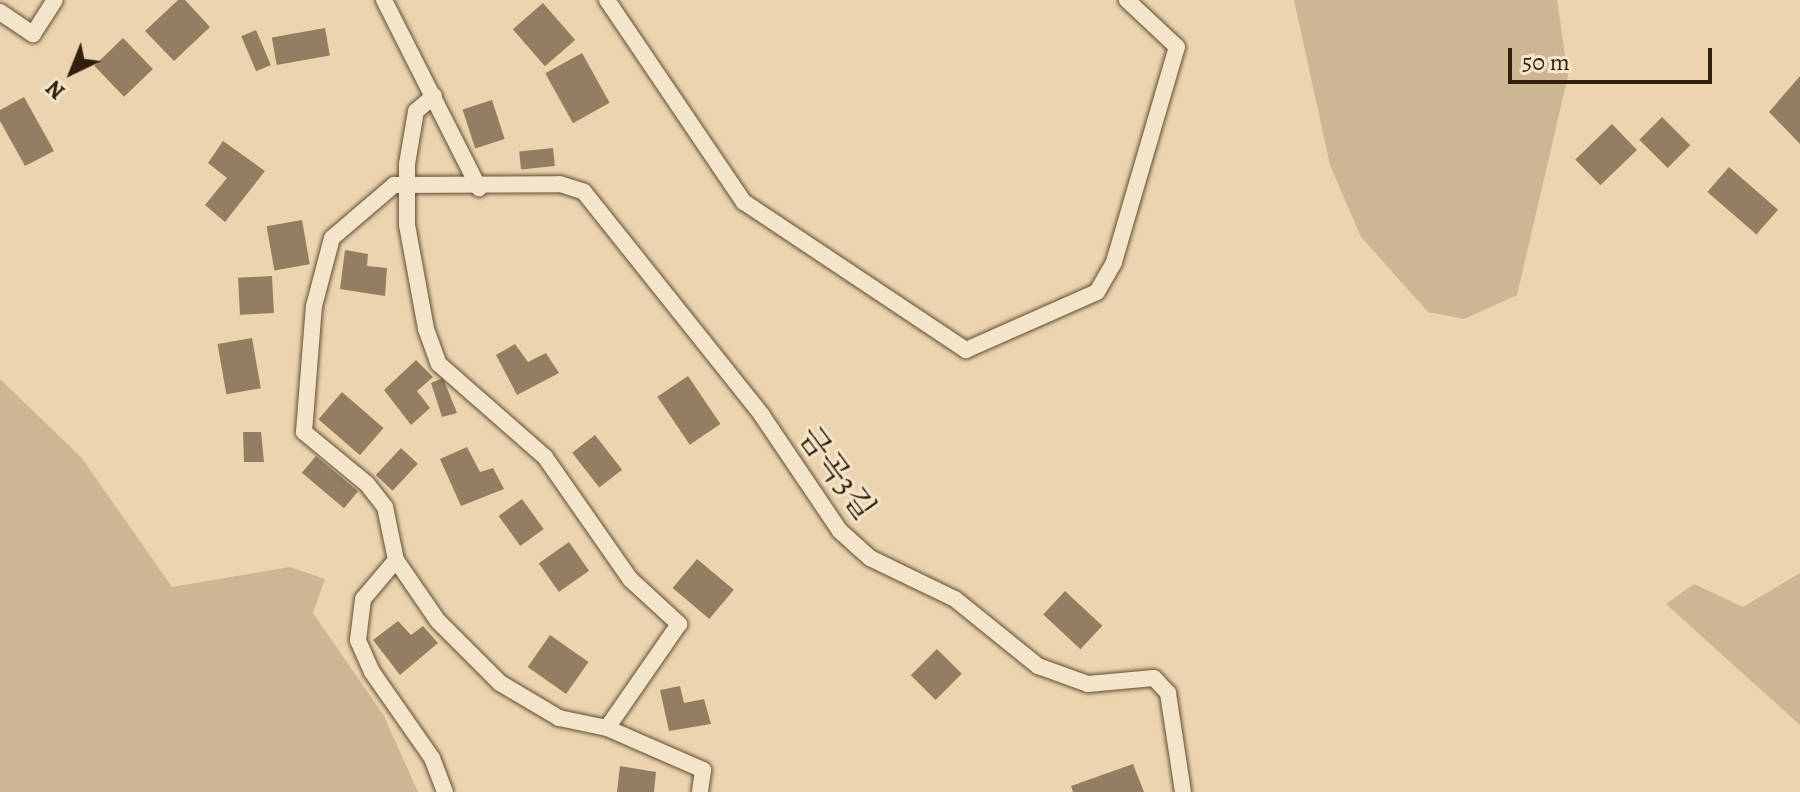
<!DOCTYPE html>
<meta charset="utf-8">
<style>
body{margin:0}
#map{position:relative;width:1800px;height:792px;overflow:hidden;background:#ecd5ae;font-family:Alegreya,"Noto Serif KR",serif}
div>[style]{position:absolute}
.green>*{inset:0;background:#ccb693}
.building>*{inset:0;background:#937e61;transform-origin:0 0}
.roads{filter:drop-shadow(0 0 2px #604d35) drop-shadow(0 0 2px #604d35)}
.lane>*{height:16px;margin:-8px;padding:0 8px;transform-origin:8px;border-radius:8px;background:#f3e4ca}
span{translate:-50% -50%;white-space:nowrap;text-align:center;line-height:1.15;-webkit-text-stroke:6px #f3e4ca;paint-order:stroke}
.street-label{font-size:32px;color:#32200d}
.north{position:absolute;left:32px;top:32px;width:80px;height:80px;-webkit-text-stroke:6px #f3e4ca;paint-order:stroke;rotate:223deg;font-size:22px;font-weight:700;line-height:32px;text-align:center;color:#32200d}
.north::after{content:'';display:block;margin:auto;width:28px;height:36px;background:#32200d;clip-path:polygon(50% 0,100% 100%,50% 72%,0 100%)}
.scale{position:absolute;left:1508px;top:48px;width:204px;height:36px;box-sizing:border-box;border:4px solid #32200d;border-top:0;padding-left:10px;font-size:24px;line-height:28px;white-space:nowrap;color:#32200d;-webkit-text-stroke:6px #f3e4ca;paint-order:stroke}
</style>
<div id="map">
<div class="green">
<i style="clip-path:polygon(1294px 0,1557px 0,1568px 76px,1517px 295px,1464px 319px,1428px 312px,1361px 237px,1330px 165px)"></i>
<i style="clip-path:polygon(0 379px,81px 457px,172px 587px,290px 567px,325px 579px,313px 613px,384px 716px,418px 792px,0 792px)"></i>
<i style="clip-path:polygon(1800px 573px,1800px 725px,1666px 604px,1694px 584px,1743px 607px)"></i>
</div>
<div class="building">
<i style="clip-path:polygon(178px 0,185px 0,210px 27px,174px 61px,145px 31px)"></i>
<i style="left:543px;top:3px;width:49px;height:40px;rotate:49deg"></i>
<i style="left:325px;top:28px;width:28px;height:54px;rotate:80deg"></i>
<i style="left:256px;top:30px;width:38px;height:16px;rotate:67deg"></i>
<i style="left:123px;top:38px;width:43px;height:40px;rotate:46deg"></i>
<i style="left:582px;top:53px;width:57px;height:42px;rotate:61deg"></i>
<i style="clip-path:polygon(1800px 76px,1800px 144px,1769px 112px)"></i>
<i style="clip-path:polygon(24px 97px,54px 151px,25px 166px,0 121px,0 110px)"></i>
<i style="left:492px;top:100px;width:41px;height:31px;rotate:72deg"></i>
<i style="left:1662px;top:117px;width:40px;height:32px;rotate:45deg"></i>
<i style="left:1612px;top:124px;width:36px;height:51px;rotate:46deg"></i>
<i style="clip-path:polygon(223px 141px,265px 171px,225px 222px,205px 205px,227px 178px,208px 163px)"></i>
<i style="left:553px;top:148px;width:18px;height:34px;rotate:84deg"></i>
<i style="left:1729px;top:167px;width:65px;height:33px;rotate:41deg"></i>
<i style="left:302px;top:220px;width:45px;height:36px;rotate:80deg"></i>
<i style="clip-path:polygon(345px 250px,368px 254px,367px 266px,387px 268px,385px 296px,340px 289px)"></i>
<i style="left:272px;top:276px;width:37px;height:34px;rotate:87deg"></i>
<i style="left:252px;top:338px;width:51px;height:35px;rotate:80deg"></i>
<i style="clip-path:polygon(515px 344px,528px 362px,546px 353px,559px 373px,517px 395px,496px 355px)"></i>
<i style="clip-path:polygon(416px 360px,433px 377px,417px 391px,430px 408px,411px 425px,384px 390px)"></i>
<i style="left:688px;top:376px;width:58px;height:37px;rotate:56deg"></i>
<i style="clip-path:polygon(443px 378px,457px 413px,442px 417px,431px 383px)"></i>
<i style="left:342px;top:392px;width:55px;height:36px;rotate:41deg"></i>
<i style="clip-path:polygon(243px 432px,261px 432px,264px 462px,244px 462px)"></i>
<i style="left:595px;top:435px;width:44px;height:29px;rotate:52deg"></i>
<i style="clip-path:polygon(467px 447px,480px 472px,493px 468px,504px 489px,461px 506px,440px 459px)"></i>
<i style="left:401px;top:448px;width:23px;height:37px;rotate:43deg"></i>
<i style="left:316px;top:456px;width:55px;height:22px;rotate:40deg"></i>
<i style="left:522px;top:499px;width:37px;height:29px;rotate:54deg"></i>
<i style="left:569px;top:542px;width:35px;height:37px;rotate:55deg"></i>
<i style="left:697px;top:559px;width:48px;height:38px;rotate:40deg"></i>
<i style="left:1065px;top:591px;width:51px;height:32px;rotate:43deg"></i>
<i style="clip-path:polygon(398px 621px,411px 635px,423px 626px,438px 643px,400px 675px,373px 640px)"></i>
<i style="left:550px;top:635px;width:47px;height:39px;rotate:35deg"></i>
<i style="left:937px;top:649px;width:35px;height:37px;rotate:45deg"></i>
<i style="clip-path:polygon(680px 686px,684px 703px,704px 699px,711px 724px,669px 731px,660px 690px)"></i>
<i style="clip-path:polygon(1133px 764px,1144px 792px,1073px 792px,1071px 786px)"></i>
<i style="clip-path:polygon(620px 766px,656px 772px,654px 792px,617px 792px)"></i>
</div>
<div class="roads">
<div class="lane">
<i style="left:384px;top:0;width:211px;rotate:63.2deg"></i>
<i style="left:607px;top:0;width:244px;rotate:55.9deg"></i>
<i style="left:744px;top:202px;width:267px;rotate:33.7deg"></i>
<i style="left:966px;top:350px;width:143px;rotate:-23.9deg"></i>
<i style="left:1097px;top:292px;width:34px;rotate:-60deg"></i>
<i style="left:1114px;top:262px;width:224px;rotate:-73.7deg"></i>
<i style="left:1177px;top:47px;width:69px;rotate:-136.8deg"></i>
<i style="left:0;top:12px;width:40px;rotate:34deg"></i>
<i style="left:33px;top:34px;width:40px;rotate:-57.1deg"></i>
<i style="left:434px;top:96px;width:23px;rotate:140deg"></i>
<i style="left:416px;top:111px;width:54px;rotate:99.6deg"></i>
<i style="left:407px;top:164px;width:61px;rotate:90deg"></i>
<i style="left:407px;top:225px;width:106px;rotate:79.6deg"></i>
<i style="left:426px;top:329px;width:37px;rotate:70deg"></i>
<i style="left:439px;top:364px;width:141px;rotate:41.3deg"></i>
<i style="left:545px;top:457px;width:149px;rotate:55.1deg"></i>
<i style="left:630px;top:579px;width:67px;rotate:42.6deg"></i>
<i style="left:679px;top:624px;width:126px;rotate:124.7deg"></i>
<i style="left:607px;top:728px;width:105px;rotate:23.6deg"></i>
<i style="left:703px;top:770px;width:22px;rotate:98deg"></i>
<i style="left:396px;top:560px;width:74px;rotate:55.5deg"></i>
<i style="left:438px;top:621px;width:88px;rotate:45deg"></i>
<i style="left:500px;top:683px;width:69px;rotate:30.7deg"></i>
<i style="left:559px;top:718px;width:49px;rotate:11.8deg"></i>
<i style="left:445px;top:792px;width:36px;rotate:-111deg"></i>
<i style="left:432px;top:758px;width:105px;rotate:-124.9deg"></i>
<i style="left:372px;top:672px;width:35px;rotate:-114deg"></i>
<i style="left:358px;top:640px;width:41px;rotate:-83deg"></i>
<i style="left:363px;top:599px;width:51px;rotate:-49.8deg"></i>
<i style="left:396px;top:560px;width:54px;rotate:-101.7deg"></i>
<i style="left:385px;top:507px;width:29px;rotate:-128deg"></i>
<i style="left:367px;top:484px;width:82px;rotate:-140.5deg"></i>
<i style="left:304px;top:432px;width:126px;rotate:-85.5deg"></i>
<i style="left:314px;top:306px;width:70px;rotate:-75.2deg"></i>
<i style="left:332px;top:238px;width:82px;rotate:-40.5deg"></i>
<i style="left:394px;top:185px;width:166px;rotate:-0.3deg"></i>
<i style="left:560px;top:184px;width:25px;rotate:18deg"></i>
<i style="left:584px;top:192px;width:284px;rotate:51.4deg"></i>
<i style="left:761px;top:414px;width:141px;rotate:56deg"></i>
<i style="left:840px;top:531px;width:40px;rotate:42deg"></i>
<i style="left:870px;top:558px;width:94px;rotate:25.8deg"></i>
<i style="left:955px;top:599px;width:107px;rotate:38.9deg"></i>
<i style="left:1038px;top:666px;width:53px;rotate:19.8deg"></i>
<i style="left:1088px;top:684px;width:66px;rotate:-5.2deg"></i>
<i style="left:1154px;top:678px;width:21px;rotate:47deg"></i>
<i style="left:1168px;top:693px;width:100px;rotate:81.4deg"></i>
</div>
</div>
<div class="street-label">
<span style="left:837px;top:473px;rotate:54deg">금곡3길</span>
</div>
<div class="north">N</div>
<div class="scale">50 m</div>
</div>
